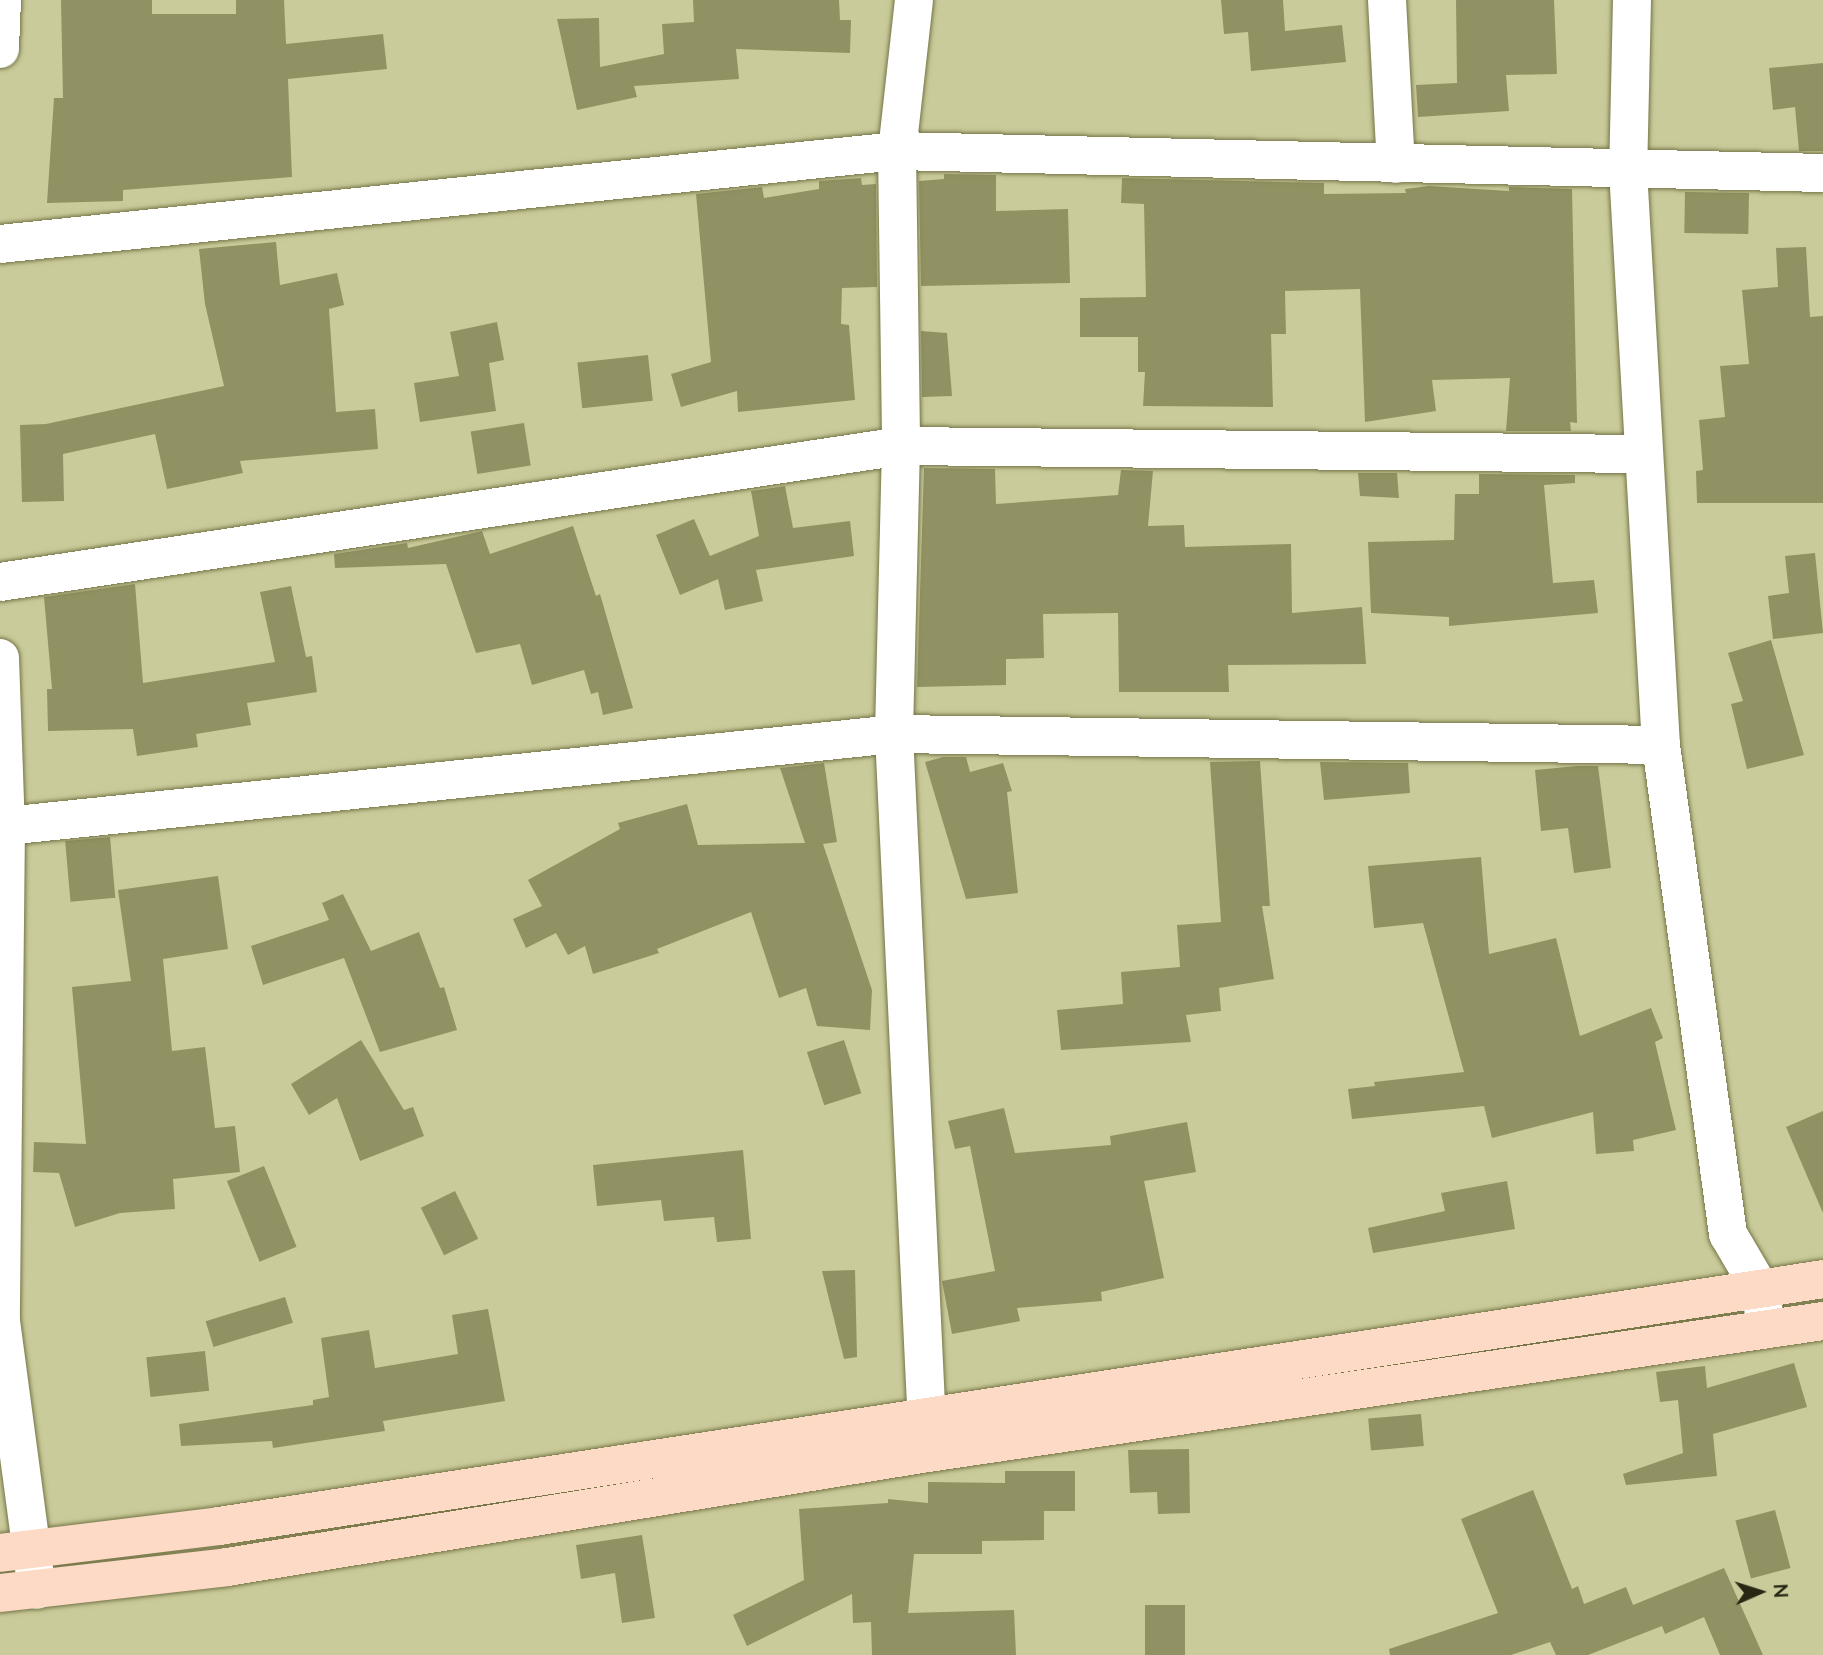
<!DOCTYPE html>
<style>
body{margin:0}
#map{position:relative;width:1823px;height:1655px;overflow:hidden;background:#cacb9a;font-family:Mulish,sans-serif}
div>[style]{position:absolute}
.building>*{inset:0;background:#919263;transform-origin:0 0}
.roads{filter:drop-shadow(0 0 2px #757547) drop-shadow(0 0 2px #757547)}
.minor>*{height:38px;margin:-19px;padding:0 19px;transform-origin:19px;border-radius:19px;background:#fff}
.secondary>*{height:38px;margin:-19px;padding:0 19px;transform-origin:19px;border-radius:19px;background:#fcdac5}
span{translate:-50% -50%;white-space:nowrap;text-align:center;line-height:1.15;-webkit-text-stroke:5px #cacb9a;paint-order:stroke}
.north{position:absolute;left:1725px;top:1557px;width:70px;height:70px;-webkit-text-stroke:5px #cacb9a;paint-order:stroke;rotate:87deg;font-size:19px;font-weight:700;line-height:28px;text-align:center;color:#272714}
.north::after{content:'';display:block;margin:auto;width:24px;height:32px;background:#272714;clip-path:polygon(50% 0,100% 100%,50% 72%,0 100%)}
</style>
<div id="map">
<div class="building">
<i style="clip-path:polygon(61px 0,152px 0,152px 14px,236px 14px,236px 0,284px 0,286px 44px,383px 34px,387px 69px,288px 79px,292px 177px,123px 190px,123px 201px,47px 203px,54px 98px,63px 98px)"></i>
<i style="clip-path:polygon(693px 0,839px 0,840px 20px,851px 20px,850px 53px,736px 49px,739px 79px,634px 86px,637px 97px,577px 110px,557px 19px,599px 18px,600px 67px,664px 54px,662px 24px,694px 22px)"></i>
<i style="clip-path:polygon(1221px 0,1283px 0,1285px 31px,1342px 25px,1346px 62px,1251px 71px,1248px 32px,1224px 34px)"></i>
<i style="clip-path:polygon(1456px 0,1554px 0,1557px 74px,1506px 75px,1509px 111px,1418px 117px,1416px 85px,1457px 83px)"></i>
<i style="clip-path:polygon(1823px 63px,1823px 151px,1799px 151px,1795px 107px,1773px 110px,1769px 68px)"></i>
<i style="clip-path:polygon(944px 174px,996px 175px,996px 211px,1068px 209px,1070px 283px,921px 286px,919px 181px,944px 179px)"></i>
<i style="clip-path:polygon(861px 178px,862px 185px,876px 184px,877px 287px,842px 288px,841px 324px,849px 325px,855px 400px,738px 412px,737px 391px,681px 407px,671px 374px,711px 362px,696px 194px,762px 187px,764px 198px,819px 189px,819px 181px)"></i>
<i style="clip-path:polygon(1122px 178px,1324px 183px,1324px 194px,1406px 193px,1405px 189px,1429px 186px,1509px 191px,1509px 187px,1572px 189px,1577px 423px,1570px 422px,1571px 431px,1506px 431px,1510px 378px,1432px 380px,1436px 411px,1365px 422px,1360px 289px,1285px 291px,1286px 334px,1271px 334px,1273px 407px,1143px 406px,1145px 372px,1138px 372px,1138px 337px,1080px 337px,1080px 298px,1146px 297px,1144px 204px,1121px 203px)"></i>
<i style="left:1685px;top:192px;width:64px;height:41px;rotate:1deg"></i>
<i style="clip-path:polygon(276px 242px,280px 285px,337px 273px,344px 305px,329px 309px,336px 412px,375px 409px,378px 449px,240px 461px,243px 473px,167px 489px,155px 434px,63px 454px,64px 501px,22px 502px,20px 425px,46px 424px,224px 386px,205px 304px,199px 249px)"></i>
<i style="clip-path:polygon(1806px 247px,1810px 317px,1823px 316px,1823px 503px,1697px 503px,1696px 471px,1703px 470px,1699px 420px,1725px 417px,1720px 366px,1749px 364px,1742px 290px,1778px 287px,1776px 248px)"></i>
<i style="clip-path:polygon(497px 322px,504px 360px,489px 363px,496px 411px,420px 422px,414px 383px,459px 376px,450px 332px)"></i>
<i style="clip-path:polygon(921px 331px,947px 333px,952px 396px,922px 397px)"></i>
<i style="left:648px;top:355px;width:46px;height:71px;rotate:84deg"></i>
<i style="left:524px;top:423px;width:43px;height:54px;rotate:81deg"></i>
<i style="clip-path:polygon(924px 468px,995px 469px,996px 504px,1118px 495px,1121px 470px,1153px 471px,1148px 526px,1184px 525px,1185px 547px,1291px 544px,1292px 613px,1362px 607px,1366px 664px,1228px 665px,1229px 692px,1119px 692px,1118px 613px,1043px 614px,1044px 658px,1006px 659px,1006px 685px,917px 687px)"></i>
<i style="clip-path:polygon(1358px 473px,1397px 473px,1399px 498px,1360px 496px)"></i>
<i style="clip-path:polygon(1479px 474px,1575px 475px,1575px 483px,1544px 485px,1553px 583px,1594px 580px,1598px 613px,1449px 626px,1449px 617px,1371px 613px,1368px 542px,1454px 540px,1455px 494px,1479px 494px)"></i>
<i style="clip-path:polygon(785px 486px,793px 528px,850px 521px,854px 556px,756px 570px,763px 601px,725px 610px,718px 579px,680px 595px,656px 535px,694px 519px,710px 556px,759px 536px,751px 491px)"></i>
<i style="clip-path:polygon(573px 526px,596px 596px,600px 594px,633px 708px,603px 715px,598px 692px,591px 694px,584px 670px,532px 685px,520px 644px,476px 653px,446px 564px,335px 568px,334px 554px,407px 543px,408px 548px,482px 531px,490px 554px)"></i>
<i style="clip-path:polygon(1815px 553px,1823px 633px,1773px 639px,1768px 596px,1789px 593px,1785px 556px)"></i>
<i style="clip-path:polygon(135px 584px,143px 683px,275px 662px,260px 592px,291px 586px,306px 657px,312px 656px,317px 692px,247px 703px,251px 725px,196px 734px,198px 747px,137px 756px,133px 729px,48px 731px,47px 689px,52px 689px,44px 597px)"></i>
<i style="clip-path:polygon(1771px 640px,1804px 755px,1747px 769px,1731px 704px,1743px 701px,1728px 653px)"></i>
<i style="clip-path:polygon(943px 757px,966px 757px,970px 772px,1003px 763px,1012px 791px,1007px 792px,1018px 893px,966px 899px,925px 762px)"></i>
<i style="clip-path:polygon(1260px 761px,1270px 906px,1262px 906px,1274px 979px,1219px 988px,1221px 1011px,1186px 1015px,1191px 1042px,1061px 1050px,1057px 1010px,1123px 1004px,1121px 972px,1180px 967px,1177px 925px,1221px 922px,1210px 762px)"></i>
<i style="clip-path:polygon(1320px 762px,1408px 763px,1410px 793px,1324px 800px)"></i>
<i style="clip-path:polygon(824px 763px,837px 842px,823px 844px,872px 990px,870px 1030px,817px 1026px,806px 988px,779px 998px,751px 912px,657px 949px,659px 953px,593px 974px,585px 946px,568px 955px,556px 933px,526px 948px,513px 919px,542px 906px,528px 880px,620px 829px,618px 823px,687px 804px,698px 845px,805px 843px,780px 768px)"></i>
<i style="clip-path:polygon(1577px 766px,1598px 766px,1611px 868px,1574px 873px,1568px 828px,1541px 831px,1535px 770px)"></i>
<i style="left:110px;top:837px;width:61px;height:45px;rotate:85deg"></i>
<i style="clip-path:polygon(1481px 857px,1489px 954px,1556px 938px,1580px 1036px,1651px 1008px,1663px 1038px,1655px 1042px,1676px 1130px,1633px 1140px,1634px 1151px,1596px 1154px,1593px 1112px,1492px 1138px,1484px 1106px,1352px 1119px,1348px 1089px,1375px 1086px,1374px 1082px,1464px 1072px,1423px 923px,1374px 928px,1368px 866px)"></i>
<i style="clip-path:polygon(218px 876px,228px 949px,163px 959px,172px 1051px,205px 1047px,215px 1128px,235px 1126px,240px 1172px,173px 1179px,175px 1209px,120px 1213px,75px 1227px,59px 1173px,33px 1172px,34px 1142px,86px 1144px,72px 987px,131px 981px,118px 890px)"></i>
<i style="clip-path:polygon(343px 894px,371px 951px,419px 932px,440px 988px,444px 987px,457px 1030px,380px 1052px,344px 958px,263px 985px,251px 946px,329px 920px,322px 903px)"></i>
<i style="clip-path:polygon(361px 1040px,404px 1110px,413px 1107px,424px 1136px,360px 1161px,337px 1098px,309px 1115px,291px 1084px)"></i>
<i style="left:844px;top:1040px;width:56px;height:39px;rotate:72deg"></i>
<i style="clip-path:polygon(1004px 1108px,1015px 1153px,1111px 1145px,1110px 1136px,1187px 1122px,1196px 1172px,1144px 1181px,1164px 1278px,1101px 1292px,1102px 1301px,1017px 1308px,1020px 1321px,952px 1334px,942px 1281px,995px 1271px,970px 1146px,955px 1149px,948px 1121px)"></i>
<i style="clip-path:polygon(1823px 1111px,1823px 1213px,1786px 1127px)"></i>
<i style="clip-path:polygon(743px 1150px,751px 1239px,717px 1242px,714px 1217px,664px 1221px,661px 1200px,597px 1206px,593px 1165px)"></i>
<i style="left:264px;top:1166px;width:87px;height:40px;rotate:68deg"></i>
<i style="clip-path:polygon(1507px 1181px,1515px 1229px,1373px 1253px,1368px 1228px,1445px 1211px,1441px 1193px)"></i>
<i style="left:455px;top:1191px;width:53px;height:38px;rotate:64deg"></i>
<i style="clip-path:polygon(855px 1270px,857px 1357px,844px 1359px,822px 1271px)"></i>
<i style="left:285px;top:1297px;width:27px;height:83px;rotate:73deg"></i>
<i style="clip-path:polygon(488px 1309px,505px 1401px,383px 1421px,385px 1431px,273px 1448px,272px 1441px,181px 1446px,179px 1424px,313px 1405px,313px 1400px,329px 1397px,321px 1338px,369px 1330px,375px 1368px,458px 1354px,452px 1315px)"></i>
<i style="left:205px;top:1351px;width:40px;height:59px;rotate:84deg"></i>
<i style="clip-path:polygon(1794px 1363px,1807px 1407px,1713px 1434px,1717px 1476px,1626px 1485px,1623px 1474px,1683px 1453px,1678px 1400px,1660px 1402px,1656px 1372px,1705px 1366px,1707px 1388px)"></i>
<i style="left:1421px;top:1414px;width:32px;height:53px;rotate:85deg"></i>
<i style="clip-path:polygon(1189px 1449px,1190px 1513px,1158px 1514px,1157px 1492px,1130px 1493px,1128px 1450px)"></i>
<i style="clip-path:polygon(1005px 1471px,1075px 1471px,1075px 1511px,1044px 1511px,1044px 1540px,982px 1541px,982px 1554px,914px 1554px,908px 1613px,1014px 1610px,1016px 1655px,872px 1655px,871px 1622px,853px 1623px,852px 1594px,747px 1646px,733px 1615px,804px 1580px,799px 1509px,888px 1503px,888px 1499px,928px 1503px,928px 1482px,1005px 1483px)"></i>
<i style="clip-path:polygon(1533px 1490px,1572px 1589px,1578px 1586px,1584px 1604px,1626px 1587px,1633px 1605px,1724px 1568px,1763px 1655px,1720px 1655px,1704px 1617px,1665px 1634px,1662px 1626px,1588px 1655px,1556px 1655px,1550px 1642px,1511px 1655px,1390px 1655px,1389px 1649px,1498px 1613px,1461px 1519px)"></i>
<i style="left:1775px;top:1510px;width:60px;height:41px;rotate:75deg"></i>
<i style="clip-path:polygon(642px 1535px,655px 1618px,622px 1623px,615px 1573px,581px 1579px,576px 1545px)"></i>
<i style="left:1185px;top:1605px;width:50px;height:40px;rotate:90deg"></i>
</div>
<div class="roads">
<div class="minor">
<i style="left:914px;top:0;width:152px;rotate:96.4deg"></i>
<i style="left:897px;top:151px;width:295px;rotate:89.2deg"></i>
<i style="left:901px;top:446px;width:288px;rotate:91.4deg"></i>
<i style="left:894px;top:734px;width:715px;rotate:87.27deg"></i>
<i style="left:1387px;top:0;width:164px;rotate:86.9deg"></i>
<i style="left:1632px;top:0;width:170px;rotate:91.3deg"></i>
<i style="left:1628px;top:170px;width:576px;rotate:86.72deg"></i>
<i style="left:1661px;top:745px;width:494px;rotate:82.2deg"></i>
<i style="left:1728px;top:1234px;width:61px;rotate:59.7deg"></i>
<i style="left:1759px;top:1287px;width:42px;rotate:79deg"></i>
<i style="left:0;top:49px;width:49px;rotate:-87.7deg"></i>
<i style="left:0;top:244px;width:902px;rotate:-5.92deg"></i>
<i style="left:897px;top:151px;width:926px;rotate:1.36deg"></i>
<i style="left:0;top:582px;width:911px;rotate:-8.58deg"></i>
<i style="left:901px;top:446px;width:743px;rotate:0.62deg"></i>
<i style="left:0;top:658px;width:168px;rotate:88deg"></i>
<i style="left:6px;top:826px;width:495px;rotate:90.6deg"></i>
<i style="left:1px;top:1321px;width:271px;rotate:82.4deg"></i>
<i style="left:6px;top:826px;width:893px;rotate:-5.91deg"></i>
<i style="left:894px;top:734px;width:767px;rotate:0.82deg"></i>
</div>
<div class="secondary">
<i style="left:0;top:1553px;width:221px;rotate:-7deg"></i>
<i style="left:219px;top:1526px;width:1623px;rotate:-8.75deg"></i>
<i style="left:0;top:1593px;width:228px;rotate:-6.5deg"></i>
<i style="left:227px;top:1567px;width:710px;rotate:-9.24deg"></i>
<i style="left:928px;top:1453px;width:905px;rotate:-8.39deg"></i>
</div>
</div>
<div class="north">N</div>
</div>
